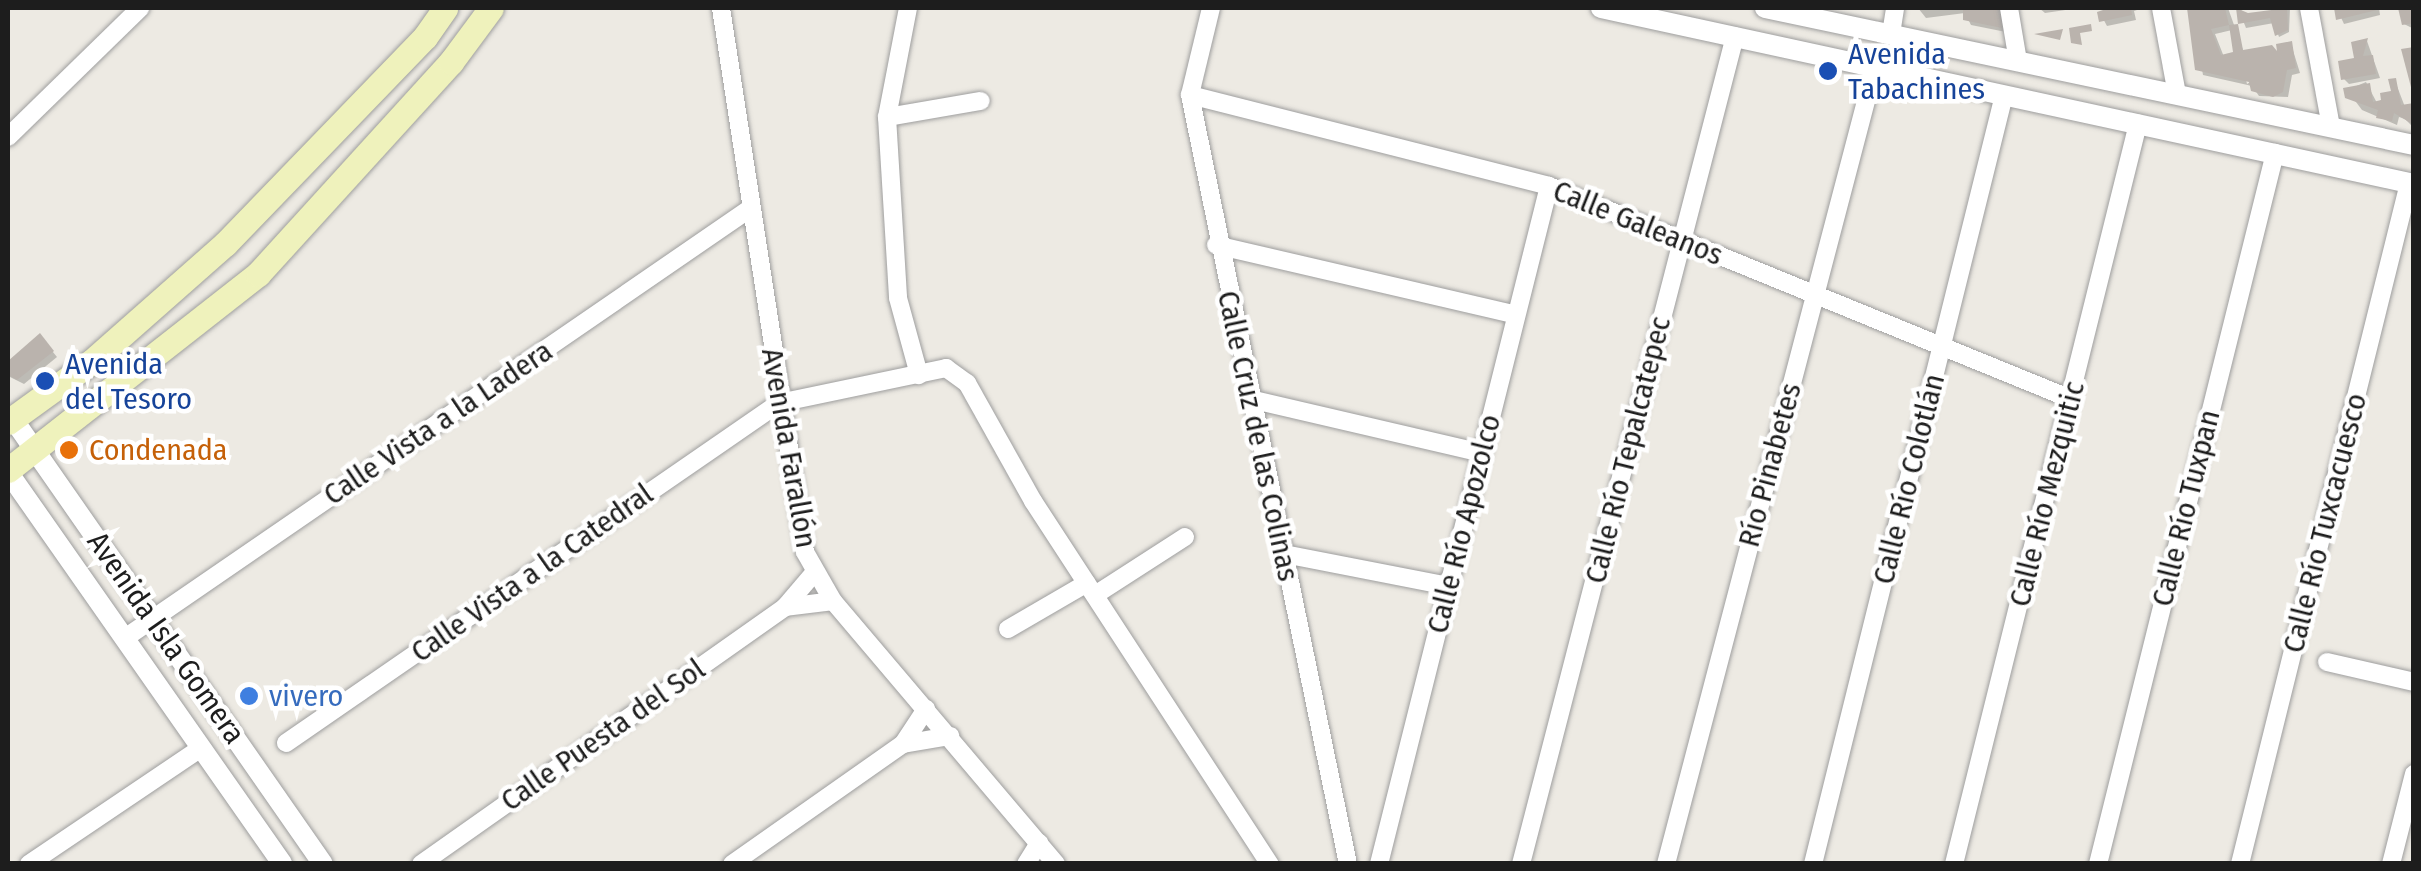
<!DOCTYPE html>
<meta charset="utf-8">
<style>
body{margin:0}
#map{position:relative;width:2421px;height:871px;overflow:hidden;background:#edeae3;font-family:"Fira Sans Condensed",sans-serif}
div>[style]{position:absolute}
.shadow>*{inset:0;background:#0003}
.building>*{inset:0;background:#bab3ad}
.roads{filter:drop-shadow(0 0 2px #9e9e9e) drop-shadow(0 0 2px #9e9e9e)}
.minor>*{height:18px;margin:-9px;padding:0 9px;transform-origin:9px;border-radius:9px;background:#fff}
.tertiary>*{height:20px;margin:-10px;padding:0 10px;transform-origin:10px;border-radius:10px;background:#fff}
.secondary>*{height:25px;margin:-12.5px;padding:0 12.5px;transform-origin:12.5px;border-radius:12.5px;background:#eff2bc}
.dots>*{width:28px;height:28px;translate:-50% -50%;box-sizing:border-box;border:5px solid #fff;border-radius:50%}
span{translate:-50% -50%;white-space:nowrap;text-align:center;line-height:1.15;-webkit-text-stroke:9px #fff;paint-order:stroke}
.transit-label{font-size:30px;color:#164399}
.left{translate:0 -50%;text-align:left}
.street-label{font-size:30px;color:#1d1d1d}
.food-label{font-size:30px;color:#c56008}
.shop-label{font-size:30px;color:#366cbe}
.frame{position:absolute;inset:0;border:10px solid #1d1d1d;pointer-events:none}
</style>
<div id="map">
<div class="shadow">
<i style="clip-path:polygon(1918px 8px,2004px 8px,2006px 32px,1971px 25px,1965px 13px,1926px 18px)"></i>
<i style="clip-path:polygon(2039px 8px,2079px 8px,2045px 13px)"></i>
<i style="clip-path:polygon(2111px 8px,2140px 8px,2140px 9px,2134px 11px,2136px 20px,2107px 26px,2100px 13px)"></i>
<i style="clip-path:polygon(evenodd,2191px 8px,2228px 8px,2244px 53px,2281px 57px,2291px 44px,2300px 73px,2292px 75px,2288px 97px,2259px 96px,2252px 86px,2203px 75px,2191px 8px,2232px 30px,2236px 54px,2224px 57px,2215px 34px,2232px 30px,2191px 8px,2268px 71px,2247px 84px,2245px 75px,2268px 71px)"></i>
<i style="clip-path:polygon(2238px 8px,2249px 16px,2290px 8px,2289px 32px,2279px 37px,2274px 23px,2246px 28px)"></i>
<i style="clip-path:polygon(2344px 8px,2379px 8px,2380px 15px,2344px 24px,2337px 9px)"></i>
<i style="clip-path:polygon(2400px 8px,2414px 8px,2414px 29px,2404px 24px)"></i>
<i style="clip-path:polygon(2367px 41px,2380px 78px,2349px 84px,2344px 79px)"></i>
<i style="clip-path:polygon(2395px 81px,2405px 107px,2414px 105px,2414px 128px,2405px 119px,2399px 117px,2397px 125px,2362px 110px,2347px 90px,2366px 82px,2377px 103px,2393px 92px)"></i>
<i style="clip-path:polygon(40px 336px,57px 357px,24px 384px,8px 376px,8px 364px)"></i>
</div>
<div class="building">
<i style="clip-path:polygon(1963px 8px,2002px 8px,2002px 28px,1963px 20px)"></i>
<i style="clip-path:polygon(2109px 8px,2131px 8px,2132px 15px,2099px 22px,2097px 12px)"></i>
<i style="clip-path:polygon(2187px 8px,2225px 8px,2229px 25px,2211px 29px,2221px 55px,2233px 52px,2229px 25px,2238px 24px,2243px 50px,2272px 45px,2277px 51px,2276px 44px,2292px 41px,2296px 68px,2287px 70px,2283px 92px,2273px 97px,2251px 91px,2249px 82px,2195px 70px)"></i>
<i style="clip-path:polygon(2236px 8px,2248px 13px,2287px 8px,2288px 30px,2275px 36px,2270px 18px,2238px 24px)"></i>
<i style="clip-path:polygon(2334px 8px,2381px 8px,2381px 9px,2336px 20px)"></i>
<i style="clip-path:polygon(2398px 8px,2412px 8px,2414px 23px,2402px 25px)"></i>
<i style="clip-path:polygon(2091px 24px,2092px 31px,2080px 33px,2082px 45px,2071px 43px,2069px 28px)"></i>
<i style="clip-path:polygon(2063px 29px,2060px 40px,2034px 34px)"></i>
<i style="clip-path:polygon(2368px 38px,2363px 56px,2373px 55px,2376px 74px,2341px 80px,2338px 61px,2354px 58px,2351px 42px)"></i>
<i style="clip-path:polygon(2414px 47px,2414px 91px,2412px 91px,2401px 49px)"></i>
<i style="clip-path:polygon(2396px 78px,2401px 105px,2414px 103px,2414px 125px,2394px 113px,2392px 121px,2376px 118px,2378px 110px,2345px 98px,2343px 88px,2370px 83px,2373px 102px,2381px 100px,2380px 93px,2391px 91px,2388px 79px)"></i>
<i style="clip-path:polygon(40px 333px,54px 351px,17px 380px,8px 375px,8px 361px)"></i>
</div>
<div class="roads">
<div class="minor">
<i style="left:721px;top:8px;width:550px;rotate:81.22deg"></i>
<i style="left:805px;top:552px;width:56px;rotate:60.3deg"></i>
<i style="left:833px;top:601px;width:345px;rotate:49.7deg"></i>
<i style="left:908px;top:8px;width:111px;rotate:100.9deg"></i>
<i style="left:887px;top:117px;width:181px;rotate:86.5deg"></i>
<i style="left:898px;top:298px;width:80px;rotate:74.7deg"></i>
<i style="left:1211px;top:8px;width:89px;rotate:103.6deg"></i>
<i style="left:1190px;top:95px;width:785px;rotate:78.39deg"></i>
<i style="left:2009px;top:8px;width:54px;rotate:80.4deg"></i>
<i style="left:2161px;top:8px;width:87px;rotate:79.5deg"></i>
<i style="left:2309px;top:8px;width:121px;rotate:79.5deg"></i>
<i style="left:1891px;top:34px;width:26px;rotate:-81deg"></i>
<i style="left:1190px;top:95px;width:370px;rotate:14.2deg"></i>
<i style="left:1549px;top:186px;width:564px;rotate:22.2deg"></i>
<i style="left:887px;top:117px;width:95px;rotate:-9.7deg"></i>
<i style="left:8px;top:137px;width:185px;rotate:-44.3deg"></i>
<i style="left:1216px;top:245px;width:308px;rotate:13.1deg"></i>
<i style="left:1250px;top:399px;width:238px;rotate:13.1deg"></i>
<i style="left:1284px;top:554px;width:167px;rotate:11deg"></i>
<i style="left:1095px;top:595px;width:107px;rotate:-32.8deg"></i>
<i style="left:785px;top:607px;width:48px;rotate:-7.1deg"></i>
<i style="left:1008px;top:629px;width:91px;rotate:-30.2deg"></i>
<i style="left:125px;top:638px;width:759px;rotate:-34.49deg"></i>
<i style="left:2327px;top:662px;width:89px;rotate:12.9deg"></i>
<i style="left:286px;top:743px;width:599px;rotate:-34.59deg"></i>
<i style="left:779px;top:403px;width:171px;rotate:-11.8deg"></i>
<i style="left:946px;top:368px;width:26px;rotate:36deg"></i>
<i style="left:967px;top:383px;width:135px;rotate:60.8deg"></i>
<i style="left:1033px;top:501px;width:434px;rotate:56.9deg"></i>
<i style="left:903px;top:744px;width:48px;rotate:-9.7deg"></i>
<i style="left:29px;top:864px;width:207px;rotate:-34deg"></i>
<i style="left:421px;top:864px;width:446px;rotate:-35.2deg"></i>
<i style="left:785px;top:607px;width:45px;rotate:-49.5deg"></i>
<i style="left:732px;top:864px;width:209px;rotate:-35.1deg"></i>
<i style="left:903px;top:744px;width:42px;rotate:-56.7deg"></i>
<i style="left:1026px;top:864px;width:25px;rotate:-58deg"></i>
<i style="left:1379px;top:864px;width:699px;rotate:-75.92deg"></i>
<i style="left:1521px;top:864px;width:855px;rotate:-75.51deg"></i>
<i style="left:1666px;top:864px;width:824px;rotate:-75.31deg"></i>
<i style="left:1813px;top:864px;width:792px;rotate:-76.05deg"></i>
<i style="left:1954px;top:864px;width:763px;rotate:-76.04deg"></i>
<i style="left:2098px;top:864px;width:733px;rotate:-76.02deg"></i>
<i style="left:2240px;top:864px;width:702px;rotate:-76.06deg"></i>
<i style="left:2391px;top:864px;width:93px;rotate:-75.7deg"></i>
</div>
<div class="tertiary">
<i style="left:1601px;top:8px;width:832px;rotate:12.22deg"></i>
<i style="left:1765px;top:8px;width:663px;rotate:11.92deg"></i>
<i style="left:13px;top:419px;width:542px;rotate:55.14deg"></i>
<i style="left:8px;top:472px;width:478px;rotate:55deg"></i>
</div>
<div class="secondary">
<i style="left:8px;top:422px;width:102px;rotate:-35.9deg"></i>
<i style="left:91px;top:362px;width:179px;rotate:-41.4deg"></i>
<i style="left:225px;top:244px;width:288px;rotate:-46deg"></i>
<i style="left:425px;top:37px;width:35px;rotate:-55deg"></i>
<i style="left:8px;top:470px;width:318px;rotate:-38.1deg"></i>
<i style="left:258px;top:274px;width:287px;rotate:-47.7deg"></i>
<i style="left:451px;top:62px;width:67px;rotate:-53.5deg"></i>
</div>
</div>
<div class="dots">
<i style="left:1828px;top:71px;background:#1a4fb4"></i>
<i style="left:45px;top:381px;background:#1a4fb4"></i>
<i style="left:69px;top:450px;background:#e8710a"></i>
<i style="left:249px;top:696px;background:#3f7fe0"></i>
</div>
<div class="transit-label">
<span class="left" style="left:1848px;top:71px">Avenida<br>Tabachines</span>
<span class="left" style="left:65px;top:381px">Avenida<br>del Tesoro</span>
</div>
<div class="street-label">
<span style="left:1638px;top:223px;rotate:22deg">Calle Galeanos</span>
<span style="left:438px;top:423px;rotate:-34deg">Calle Vista a la Ladera</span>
<span style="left:1258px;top:436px;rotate:78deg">Calle Cruz de las Colinas</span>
<span style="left:789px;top:448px;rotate:80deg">Avenida Farallón</span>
<span style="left:1628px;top:450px;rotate:-76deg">Calle Río Tepalcatepec</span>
<span style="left:1770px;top:465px;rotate:-75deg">Río Pinabetes</span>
<span style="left:1909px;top:479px;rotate:-76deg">Calle Río Colotlán</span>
<span style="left:2047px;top:494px;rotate:-76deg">Calle Río Mezquitic</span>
<span style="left:2186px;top:508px;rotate:-76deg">Calle Río Tuxpan</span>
<span style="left:2325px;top:523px;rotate:-76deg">Calle Río Tuxcacuesco</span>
<span style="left:1464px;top:524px;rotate:-76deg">Calle Río Apozolco</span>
<span style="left:532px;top:573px;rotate:-35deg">Calle Vista a la Catedral</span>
<span style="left:166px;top:638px;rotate:55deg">Avenida Isla Gomera</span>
<span style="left:603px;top:735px;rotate:-35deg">Calle Puesta del Sol</span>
</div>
<div class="food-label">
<span class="left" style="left:89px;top:450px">Condenada</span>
</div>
<div class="shop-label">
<span class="left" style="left:269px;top:696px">vivero</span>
</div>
<div class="frame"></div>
</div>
